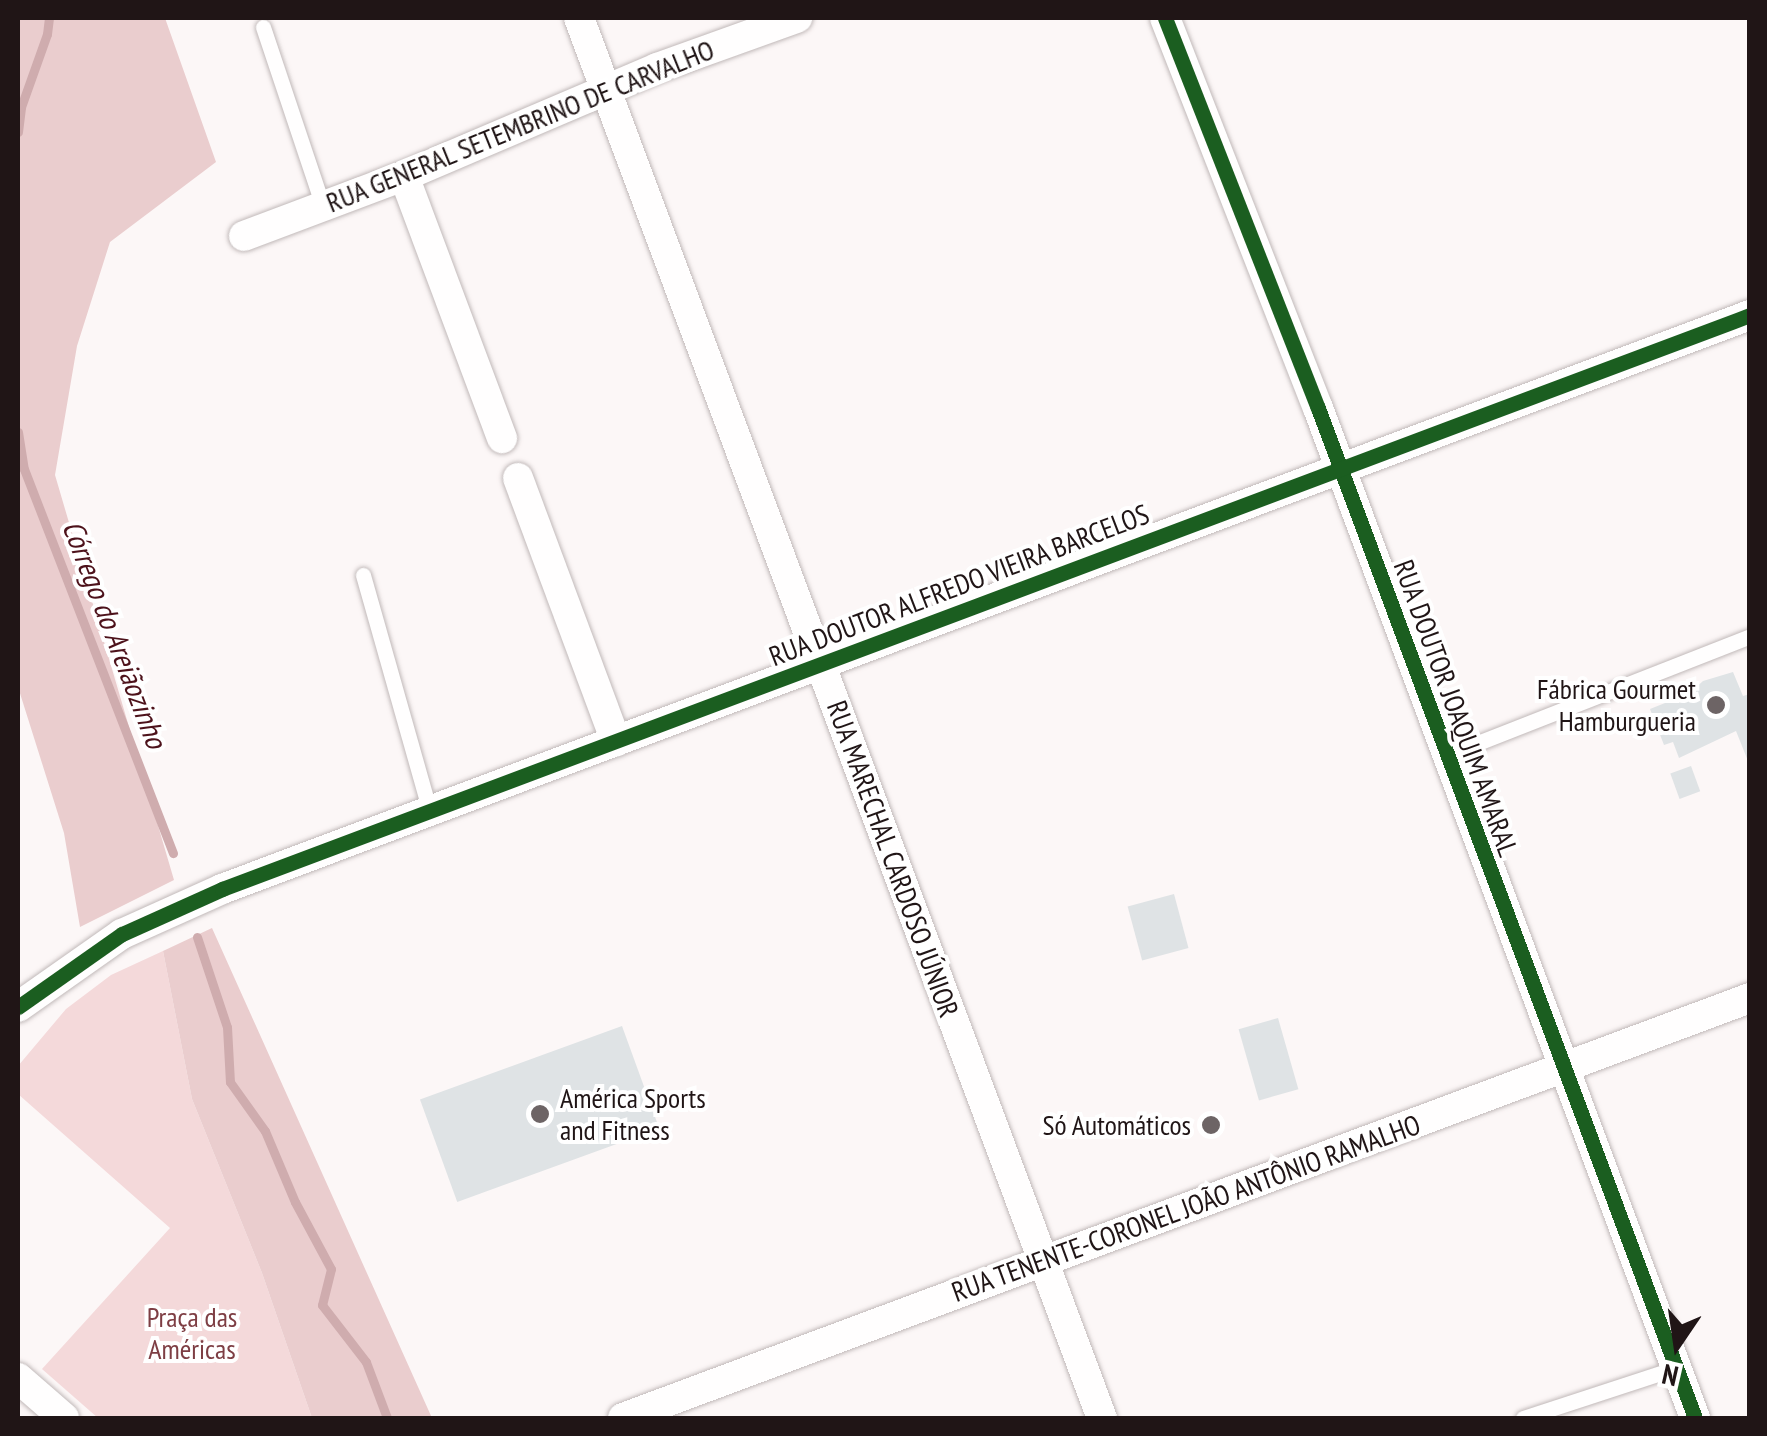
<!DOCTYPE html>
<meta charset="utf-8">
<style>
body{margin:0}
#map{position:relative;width:1767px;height:1436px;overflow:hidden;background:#fcf7f7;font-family:"PT Sans Narrow",sans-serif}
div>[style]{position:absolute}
.green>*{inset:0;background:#f4d9da}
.forest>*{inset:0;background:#eacdce}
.stream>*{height:9px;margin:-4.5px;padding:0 4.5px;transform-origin:4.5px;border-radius:4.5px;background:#cfacae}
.building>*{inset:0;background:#dfe3e5;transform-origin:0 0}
.roads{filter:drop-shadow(0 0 2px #c1b9b9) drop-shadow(0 0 2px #c1b9b9)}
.lane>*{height:15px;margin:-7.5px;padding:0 7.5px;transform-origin:7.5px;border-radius:7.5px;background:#fffefe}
.street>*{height:30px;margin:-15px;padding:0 15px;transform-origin:15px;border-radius:15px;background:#fffefe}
.cycleway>*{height:15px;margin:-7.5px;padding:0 7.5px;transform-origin:7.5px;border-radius:7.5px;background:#1b5e20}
.dots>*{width:28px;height:28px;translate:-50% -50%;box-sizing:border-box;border:5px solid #fff;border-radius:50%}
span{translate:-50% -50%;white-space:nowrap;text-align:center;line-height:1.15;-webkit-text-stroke:8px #fff;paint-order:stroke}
.street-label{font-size:28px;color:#201516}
.poi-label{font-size:28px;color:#201516}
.right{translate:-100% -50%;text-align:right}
.left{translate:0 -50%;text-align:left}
.park-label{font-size:28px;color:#7e3e44}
.water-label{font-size:30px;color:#4d121b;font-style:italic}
.frame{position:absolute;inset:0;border:20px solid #201516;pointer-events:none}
.north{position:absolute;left:1627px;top:1296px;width:100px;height:100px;-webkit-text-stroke:8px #fff;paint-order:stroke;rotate:193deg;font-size:28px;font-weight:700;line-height:40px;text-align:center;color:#201516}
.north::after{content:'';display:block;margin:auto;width:35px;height:45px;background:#201516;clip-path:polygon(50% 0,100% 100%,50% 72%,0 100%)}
</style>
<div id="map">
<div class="green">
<i style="clip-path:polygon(163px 951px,192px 1099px,262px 1273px,312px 1418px,98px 1418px,42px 1369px,170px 1228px,18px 1094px,18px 1066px,66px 1009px,111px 975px)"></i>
</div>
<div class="forest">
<i style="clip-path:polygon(18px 18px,165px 18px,216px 162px,110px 242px,77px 346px,55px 475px,174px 880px,80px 927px,64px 833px,18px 687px)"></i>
<i style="clip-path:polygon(212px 928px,432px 1418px,312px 1418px,262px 1273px,192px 1099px,163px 951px)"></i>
</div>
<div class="stream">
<i style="left:18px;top:132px;width:25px;rotate:-83deg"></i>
<i style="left:21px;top:107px;width:77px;rotate:-70.4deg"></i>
<i style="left:47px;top:34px;width:16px;rotate:-83deg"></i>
<i style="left:18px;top:432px;width:37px;rotate:81deg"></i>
<i style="left:24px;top:469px;width:412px;rotate:68.8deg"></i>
<i style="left:197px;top:937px;width:95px;rotate:71.6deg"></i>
<i style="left:227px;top:1027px;width:55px;rotate:86.9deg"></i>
<i style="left:230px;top:1082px;width:60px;rotate:54.5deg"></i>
<i style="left:265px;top:1131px;width:77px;rotate:67.1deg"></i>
<i style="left:295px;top:1202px;width:76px;rotate:61.8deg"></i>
<i style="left:331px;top:1269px;width:37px;rotate:104deg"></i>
<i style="left:322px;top:1305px;width:72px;rotate:52.3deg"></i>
<i style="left:366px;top:1362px;width:60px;rotate:69.4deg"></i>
</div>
<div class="building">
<i style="clip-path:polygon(1733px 672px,1743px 696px,1750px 694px,1750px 766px,1736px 731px,1679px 758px,1673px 742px,1664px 745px,1650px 709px,1690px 693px,1703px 681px)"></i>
<i style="left:1691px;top:766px;width:27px;height:22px;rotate:70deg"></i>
<i style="left:1174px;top:894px;width:56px;height:48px;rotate:75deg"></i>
<i style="left:1278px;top:1018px;width:74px;height:41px;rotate:74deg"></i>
<i style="left:622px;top:1026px;width:109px;height:215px;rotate:70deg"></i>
</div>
<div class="roads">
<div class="lane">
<i style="left:263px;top:27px;width:189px;rotate:71.5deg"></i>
<i style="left:363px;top:575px;width:245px;rotate:74.2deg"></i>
<i style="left:1447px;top:755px;width:326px;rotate:-21.4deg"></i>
<i style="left:1523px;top:1418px;width:161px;rotate:-18.1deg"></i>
</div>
<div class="street">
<i style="left:579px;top:18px;width:1494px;rotate:69.52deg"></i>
<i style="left:1165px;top:18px;width:419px;rotate:68.6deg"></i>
<i style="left:1318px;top:408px;width:1078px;rotate:69.53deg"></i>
<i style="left:404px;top:176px;width:280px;rotate:69.5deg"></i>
<i style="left:244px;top:236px;width:171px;rotate:-20.6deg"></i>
<i style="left:404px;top:176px;width:275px;rotate:-23.1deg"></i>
<i style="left:657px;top:68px;width:149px;rotate:-19.7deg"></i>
<i style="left:518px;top:478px;width:281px;rotate:69.6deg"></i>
<i style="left:18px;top:1007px;width:127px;rotate:-35.1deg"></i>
<i style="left:122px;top:934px;width:110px;rotate:-24.2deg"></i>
<i style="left:222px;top:889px;width:1632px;rotate:-20.59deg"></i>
<i style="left:18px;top:1378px;width:61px;rotate:41deg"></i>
<i style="left:623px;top:1418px;width:1203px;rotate:-20.44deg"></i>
</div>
</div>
<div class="cycleway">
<i style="left:1165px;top:18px;width:419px;rotate:68.6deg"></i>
<i style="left:1318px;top:408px;width:1078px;rotate:69.53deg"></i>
<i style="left:18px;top:1007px;width:127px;rotate:-35.1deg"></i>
<i style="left:122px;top:934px;width:110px;rotate:-24.2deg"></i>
<i style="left:222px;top:889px;width:1632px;rotate:-20.59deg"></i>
</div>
<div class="dots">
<i style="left:1716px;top:705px;background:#6d6465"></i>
<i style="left:540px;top:1114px;background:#6d6465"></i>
<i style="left:1211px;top:1125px;background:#6d6465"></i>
</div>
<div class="street-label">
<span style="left:520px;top:126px;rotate:-22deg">RUA GENERAL SETEMBRINO DE CARVALHO</span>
<span style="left:959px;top:585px;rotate:-21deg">RUA DOUTOR ALFREDO VIEIRA BARCELOS</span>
<span style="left:1456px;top:708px;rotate:70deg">RUA DOUTOR JOAQUIM AMARAL</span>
<span style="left:893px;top:859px;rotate:70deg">RUA MARECHAL CARDOSO JÚNIOR</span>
<span style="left:1186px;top:1208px;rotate:-20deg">RUA TENENTE-CORONEL JOÃO ANTÔNIO RAMALHO</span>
</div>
<div class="poi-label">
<span class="right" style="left:1696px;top:705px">Fábrica Gourmet<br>Hamburgueria</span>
<span class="left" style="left:560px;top:1114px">América Sports<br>and Fitness</span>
<span class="right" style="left:1191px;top:1125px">Só Automáticos</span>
</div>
<div class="park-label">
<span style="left:192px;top:1333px">Praça das<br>Américas</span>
</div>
<div class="water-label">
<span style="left:115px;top:634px;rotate:69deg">Córrego do Areiãozinho</span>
</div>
<div class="frame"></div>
<div class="north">N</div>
</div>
